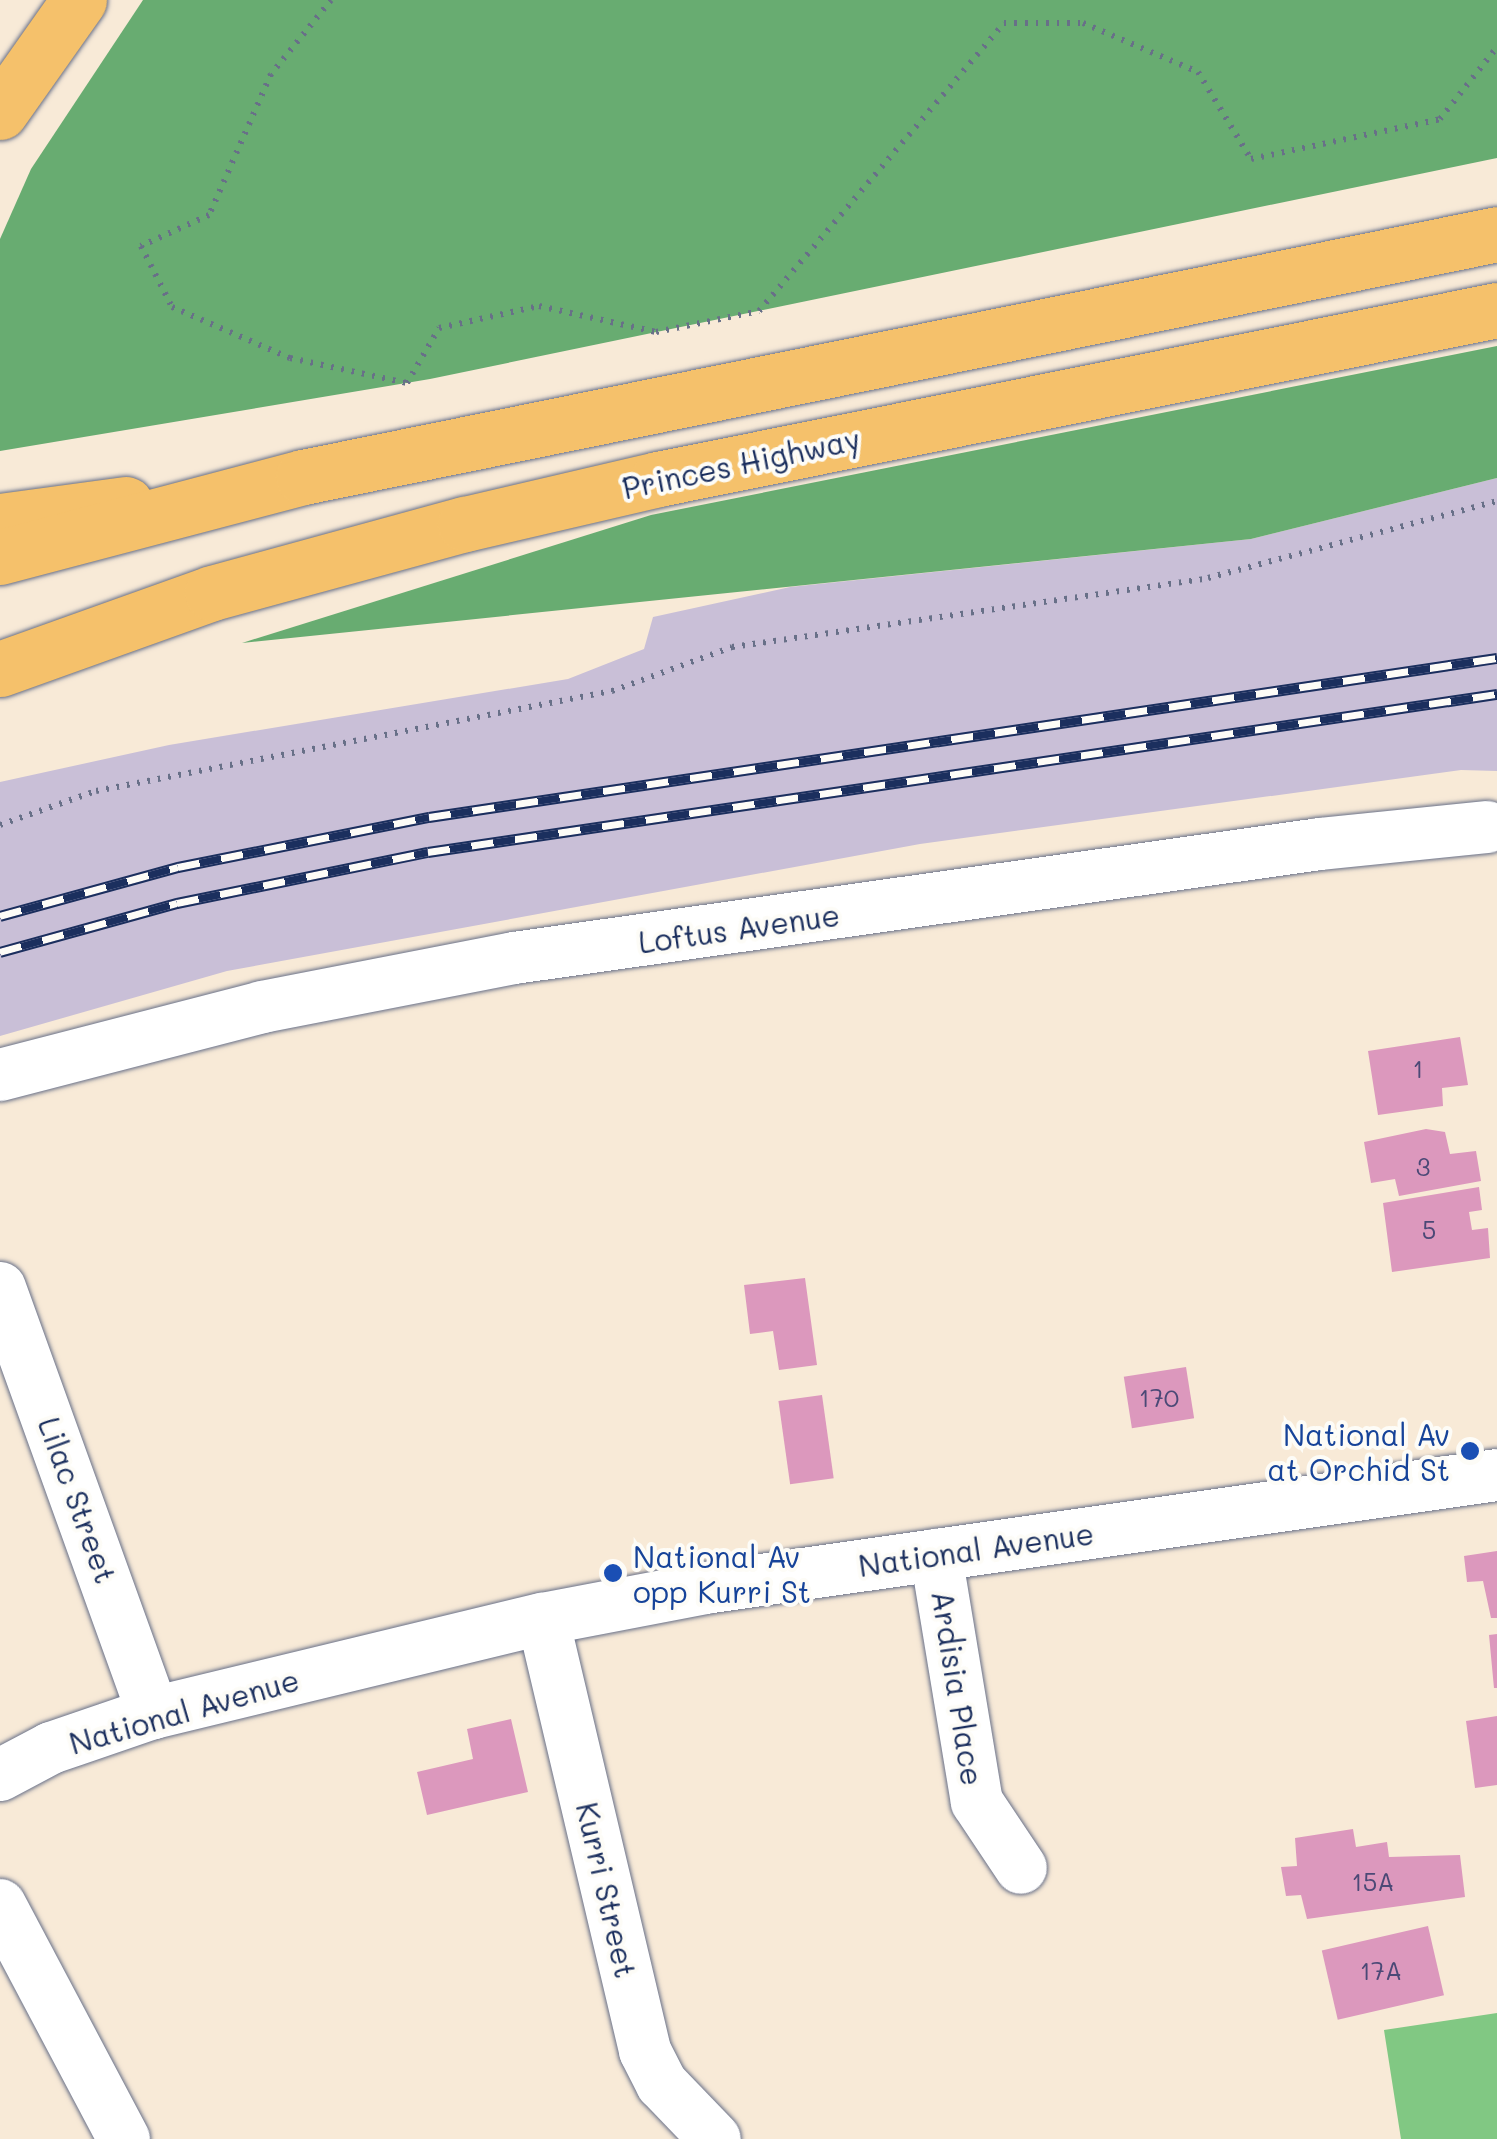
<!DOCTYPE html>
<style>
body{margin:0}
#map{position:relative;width:1497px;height:2139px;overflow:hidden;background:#f8ead7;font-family:Mali,sans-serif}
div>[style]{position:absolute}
.industrial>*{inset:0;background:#c9bfd7}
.green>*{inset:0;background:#81c883}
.forest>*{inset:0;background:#68ac71}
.building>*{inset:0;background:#dc98bd;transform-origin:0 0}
.path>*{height:6px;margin-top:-3px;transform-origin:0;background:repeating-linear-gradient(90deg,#687088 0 2.5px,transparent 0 10.5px)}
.roads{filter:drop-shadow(0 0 2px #687088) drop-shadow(0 0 2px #687088)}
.minor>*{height:52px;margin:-26px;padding:0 26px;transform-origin:26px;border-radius:26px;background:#fff}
.major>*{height:55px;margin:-27.5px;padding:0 27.5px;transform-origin:27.5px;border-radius:27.5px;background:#f5c16b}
.highway>*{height:55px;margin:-27.5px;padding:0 27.5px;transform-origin:27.5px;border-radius:27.5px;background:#f5c16b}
.rail>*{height:11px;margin-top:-5.5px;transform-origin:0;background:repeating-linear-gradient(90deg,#fdfcf7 0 22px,#1b2f5e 0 44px);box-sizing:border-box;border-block:2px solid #1b2f5e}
.dots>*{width:28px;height:28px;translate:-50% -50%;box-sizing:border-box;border:5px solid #fdfcf7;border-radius:50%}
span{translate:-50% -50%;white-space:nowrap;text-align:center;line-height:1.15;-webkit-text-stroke:8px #fdfcf7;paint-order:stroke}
.number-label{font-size:25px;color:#4b4976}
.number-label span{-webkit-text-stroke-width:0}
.street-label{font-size:30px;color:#1b2f5e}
.transit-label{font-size:30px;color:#164399}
.right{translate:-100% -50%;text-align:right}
.left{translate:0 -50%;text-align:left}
</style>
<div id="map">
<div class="industrial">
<i style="clip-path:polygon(1497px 478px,1497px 771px,1461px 770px,920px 844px,227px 971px,0 1036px,0 782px,169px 745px,568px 679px,644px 649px,653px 617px,790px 587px,1251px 539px)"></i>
</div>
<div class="green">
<i style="clip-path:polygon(1497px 2013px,1497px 2139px,1401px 2139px,1384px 2030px)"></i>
</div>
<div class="forest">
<i style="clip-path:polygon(143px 0,1497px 0,1497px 158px,430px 379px,0 451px,0 239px,31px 169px)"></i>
<i style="clip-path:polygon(1497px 346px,1497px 478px,1251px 539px,242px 643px,651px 515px)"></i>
</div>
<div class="building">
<i style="clip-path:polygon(1460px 1037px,1468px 1085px,1442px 1088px,1443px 1106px,1378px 1115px,1368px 1051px)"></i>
<i style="clip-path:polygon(1426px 1129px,1445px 1132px,1450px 1154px,1476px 1151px,1481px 1181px,1399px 1196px,1395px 1179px,1371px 1183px,1364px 1142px)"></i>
<i style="clip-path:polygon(1479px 1187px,1482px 1210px,1469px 1212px,1472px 1230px,1488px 1228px,1490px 1258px,1392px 1272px,1383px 1203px)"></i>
<i style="clip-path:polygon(805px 1278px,817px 1365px,779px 1370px,773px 1331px,750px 1334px,744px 1285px)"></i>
<i style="left:1186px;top:1367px;width:52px;height:63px;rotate:81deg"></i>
<i style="left:822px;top:1395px;width:84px;height:44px;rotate:82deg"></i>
<i style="clip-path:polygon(1497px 1551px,1497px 1618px,1491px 1618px,1483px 1581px,1467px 1582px,1464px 1556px)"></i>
<i style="clip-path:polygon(1497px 1634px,1497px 1688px,1494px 1688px,1489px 1635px)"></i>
<i style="clip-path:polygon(1497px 1716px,1497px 1785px,1475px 1788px,1466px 1721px)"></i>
<i style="clip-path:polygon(511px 1719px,528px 1792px,427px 1815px,417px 1772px,473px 1759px,467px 1729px)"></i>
<i style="clip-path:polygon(1353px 1829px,1356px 1847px,1387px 1842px,1389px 1857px,1460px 1855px,1465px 1897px,1307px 1919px,1301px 1895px,1286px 1896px,1281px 1867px,1297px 1866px,1295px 1838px)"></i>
<i style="left:1428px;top:1926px;width:71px;height:109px;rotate:77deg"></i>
</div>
<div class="path">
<i style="left:331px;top:0;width:95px;rotate:129deg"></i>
<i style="left:271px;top:74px;width:154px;rotate:113.7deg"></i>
<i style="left:209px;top:215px;width:75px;rotate:155.5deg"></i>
<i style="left:141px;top:246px;width:68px;rotate:63.1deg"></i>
<i style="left:172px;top:307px;width:129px;rotate:23.4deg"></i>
<i style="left:290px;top:358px;width:120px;rotate:12.1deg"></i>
<i style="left:407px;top:383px;width:64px;rotate:-59.8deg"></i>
<i style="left:439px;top:328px;width:102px;rotate:-12.4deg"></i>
<i style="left:539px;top:306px;width:120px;rotate:12.5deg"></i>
<i style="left:656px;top:332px;width:105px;rotate:-11.5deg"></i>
<i style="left:759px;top:311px;width:378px;rotate:-49.6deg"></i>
<i style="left:1004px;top:23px;width:79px"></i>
<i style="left:1083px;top:23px;width:125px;rotate:23.1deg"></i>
<i style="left:1198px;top:72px;width:102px;rotate:58.7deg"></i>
<i style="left:1251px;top:159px;width:193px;rotate:-11.9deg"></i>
<i style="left:1440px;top:119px;width:92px;rotate:-51.6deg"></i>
<i style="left:0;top:825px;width:102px;rotate:-19.5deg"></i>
<i style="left:96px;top:791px;width:526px;rotate:-10.97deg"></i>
<i style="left:612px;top:691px;width:128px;rotate:-20.1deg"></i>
<i style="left:732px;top:647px;width:481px;rotate:-8.2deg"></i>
<i style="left:1208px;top:578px;width:299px;rotate:-14.9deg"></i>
</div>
<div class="roads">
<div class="minor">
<i style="left:0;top:1075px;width:271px;rotate:-14.5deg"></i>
<i style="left:262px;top:1007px;width:257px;rotate:-11deg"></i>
<i style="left:514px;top:958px;width:814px;rotate:-8.05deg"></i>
<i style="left:1320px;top:844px;width:168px;rotate:-5.8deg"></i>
<i style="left:0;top:1288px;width:452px;rotate:70.2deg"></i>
<i style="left:936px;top:1555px;width:250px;rotate:80.6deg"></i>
<i style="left:977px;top:1802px;width:79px;rotate:56.3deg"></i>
<i style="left:543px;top:1619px;width:444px;rotate:76.7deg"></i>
<i style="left:645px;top:2051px;width:37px;rotate:63deg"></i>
<i style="left:662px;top:2084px;width:76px;rotate:46.1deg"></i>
<i style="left:0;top:1775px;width:58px;rotate:-27.9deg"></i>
<i style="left:51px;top:1748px;width:108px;rotate:-18.9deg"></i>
<i style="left:153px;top:1713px;width:401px;rotate:-13.6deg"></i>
<i style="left:543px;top:1619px;width:165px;rotate:-10.8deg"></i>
<i style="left:705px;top:1588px;width:800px;rotate:-8.12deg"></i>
<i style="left:0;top:1905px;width:265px;rotate:62.1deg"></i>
</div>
<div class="major">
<i style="left:0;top:112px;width:137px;rotate:-54.8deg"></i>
<i style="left:0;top:521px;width:127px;rotate:-7.7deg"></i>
</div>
<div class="highway">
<i style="left:0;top:557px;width:313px;rotate:-14.8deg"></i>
<i style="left:303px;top:477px;width:1218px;rotate:-11.5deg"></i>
<i style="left:0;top:669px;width:225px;rotate:-19.7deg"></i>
<i style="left:212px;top:593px;width:262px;rotate:-15.3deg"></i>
<i style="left:465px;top:524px;width:198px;rotate:-13.1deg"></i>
<i style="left:658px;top:479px;width:856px;rotate:-11.39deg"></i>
</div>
</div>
<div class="rail">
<i style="left:0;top:916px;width:185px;rotate:-15.4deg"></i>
<i style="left:178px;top:867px;width:256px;rotate:-11.3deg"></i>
<i style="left:429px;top:817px;width:1080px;rotate:-8.47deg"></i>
<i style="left:0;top:952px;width:184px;rotate:-15.5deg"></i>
<i style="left:177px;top:903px;width:256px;rotate:-11.5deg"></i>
<i style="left:428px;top:852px;width:1081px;rotate:-8.41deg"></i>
</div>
<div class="dots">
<i style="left:1470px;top:1451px;background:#1a4fb4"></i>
<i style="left:613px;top:1573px;background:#1a4fb4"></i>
</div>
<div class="number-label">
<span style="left:1418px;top:1068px">1</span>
<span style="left:1423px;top:1166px">3</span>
<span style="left:1429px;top:1229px">5</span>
<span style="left:1159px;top:1397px">170</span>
<span style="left:1373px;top:1881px">15A</span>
<span style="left:1381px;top:1970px">17A</span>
</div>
<div class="street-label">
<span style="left:741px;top:463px;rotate:-12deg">Princes Highway</span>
<span style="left:739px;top:928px;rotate:-8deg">Loftus Avenue</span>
<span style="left:78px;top:1500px;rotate:70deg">Lilac Street</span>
<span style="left:976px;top:1549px;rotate:-8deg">National Avenue</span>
<span style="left:958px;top:1688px;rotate:81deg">Ardisia Place</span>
<span style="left:184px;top:1711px;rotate:-16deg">National Avenue</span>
<span style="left:607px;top:1890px;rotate:77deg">Kurri Street</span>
</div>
<div class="transit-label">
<span class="right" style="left:1450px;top:1451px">National Av<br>at Orchid St</span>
<span class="left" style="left:633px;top:1573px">National Av<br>opp Kurri St</span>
</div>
</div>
